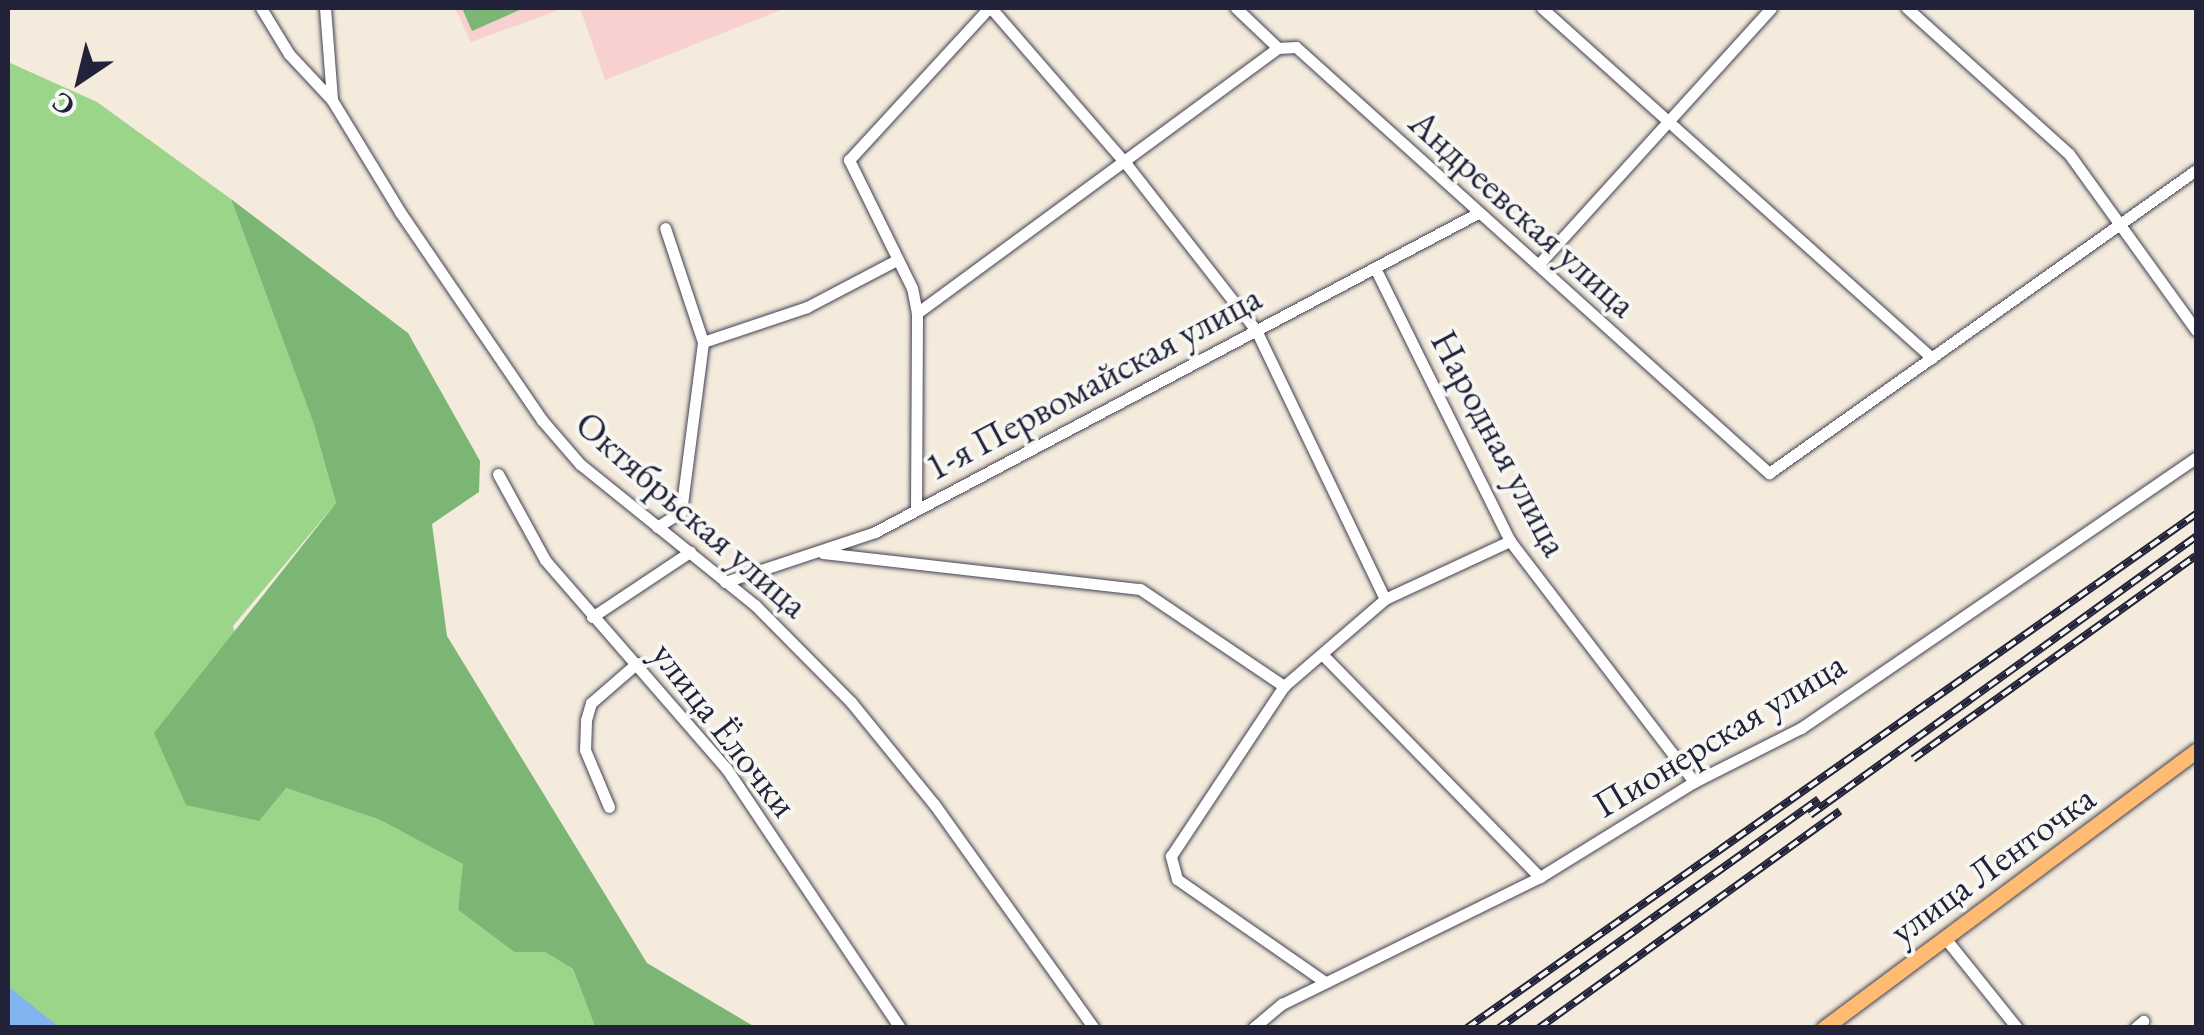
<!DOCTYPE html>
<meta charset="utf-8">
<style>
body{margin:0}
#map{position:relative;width:2204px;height:1035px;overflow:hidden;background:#f4ebdc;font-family:"EB Garamond",serif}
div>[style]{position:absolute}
.built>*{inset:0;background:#f7d0cf}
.green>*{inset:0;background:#9bd589}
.forest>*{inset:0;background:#7cb675}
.water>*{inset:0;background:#82b5ef}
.roads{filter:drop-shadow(0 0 2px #424053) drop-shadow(0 0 2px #424053)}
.minor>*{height:11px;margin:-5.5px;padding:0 5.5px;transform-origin:5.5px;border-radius:5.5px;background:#fff}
.major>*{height:15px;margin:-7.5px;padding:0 7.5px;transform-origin:7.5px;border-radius:7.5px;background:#ffbb71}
.rail>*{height:8px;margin-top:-4px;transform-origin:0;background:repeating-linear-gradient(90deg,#f6f6f2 0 11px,#22223b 0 22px);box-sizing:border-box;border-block:2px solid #22223b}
span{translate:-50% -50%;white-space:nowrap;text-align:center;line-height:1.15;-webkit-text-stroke:8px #f6f6f2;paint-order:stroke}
.street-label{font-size:38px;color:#22223b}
.frame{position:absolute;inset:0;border:10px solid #22223b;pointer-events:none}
.north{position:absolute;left:30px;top:30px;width:100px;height:100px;-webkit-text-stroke:8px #f6f6f2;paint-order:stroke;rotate:215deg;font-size:28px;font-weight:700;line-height:40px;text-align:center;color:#22223b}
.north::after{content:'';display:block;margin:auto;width:35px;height:45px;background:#22223b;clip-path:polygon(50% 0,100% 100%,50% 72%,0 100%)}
</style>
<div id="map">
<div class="built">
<i style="clip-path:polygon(455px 8px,564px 8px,471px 42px)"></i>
<i style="clip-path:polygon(580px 8px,786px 8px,605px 80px)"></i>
</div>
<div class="green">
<i style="clip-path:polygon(8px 62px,97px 102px,231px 199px,313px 422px,336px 503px,233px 626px,286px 788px,380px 820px,464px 864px,458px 910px,514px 952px,545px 952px,573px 969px,595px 1027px,8px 1027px)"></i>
</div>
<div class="forest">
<i style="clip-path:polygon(462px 8px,524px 8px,472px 31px)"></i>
<i style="clip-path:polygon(231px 199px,408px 333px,480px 461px,479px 492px,432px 524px,447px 636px,647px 963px,755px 1027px,595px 1027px,573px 969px,545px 952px,514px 952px,458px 910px,463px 864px,380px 820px,286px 788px,259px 821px,186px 805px,154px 733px,336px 503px,313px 422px)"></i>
</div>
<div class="water">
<i style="clip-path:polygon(8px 986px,55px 1024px,61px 1027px,8px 1027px)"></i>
</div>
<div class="roads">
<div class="minor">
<i style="left:261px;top:8px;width:54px;rotate:58.7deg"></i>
<i style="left:289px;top:54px;width:62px;rotate:47deg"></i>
<i style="left:325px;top:8px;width:92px;rotate:85.6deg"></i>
<i style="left:332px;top:100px;width:131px;rotate:58.7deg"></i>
<i style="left:400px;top:212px;width:252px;rotate:55.7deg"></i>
<i style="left:542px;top:420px;width:58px;rotate:49.2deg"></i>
<i style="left:580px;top:464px;width:225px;rotate:38.9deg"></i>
<i style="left:755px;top:605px;width:136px;rotate:45.3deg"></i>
<i style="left:851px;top:702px;width:132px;rotate:50.9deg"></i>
<i style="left:934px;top:804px;width:275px;rotate:54.5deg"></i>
<i style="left:991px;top:8px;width:208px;rotate:49.1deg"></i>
<i style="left:1127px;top:165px;width:209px;rotate:52deg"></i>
<i style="left:1256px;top:330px;width:298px;rotate:64.4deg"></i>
<i style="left:1236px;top:8px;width:58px;rotate:43.6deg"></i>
<i style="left:1278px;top:48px;width:18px;rotate:-3deg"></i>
<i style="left:1296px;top:47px;width:637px;rotate:42.01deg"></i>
<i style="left:1769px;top:473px;width:524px;rotate:-35.36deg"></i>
<i style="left:1542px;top:8px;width:524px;rotate:41.91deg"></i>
<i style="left:1907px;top:8px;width:218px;rotate:42deg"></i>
<i style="left:2069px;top:154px;width:217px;rotate:54.2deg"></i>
<i style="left:1538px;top:265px;width:347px;rotate:-47.8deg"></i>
<i style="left:1375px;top:268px;width:305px;rotate:63.7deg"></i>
<i style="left:1510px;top:541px;width:303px;rotate:52.6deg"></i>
<i style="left:917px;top:313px;width:448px;rotate:-36.3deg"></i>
<i style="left:703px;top:342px;width:110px;rotate:-18.6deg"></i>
<i style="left:807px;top:307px;width:102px;rotate:-27.6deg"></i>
<i style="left:498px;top:474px;width:98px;rotate:61.3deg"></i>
<i style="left:545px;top:560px;width:276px;rotate:49deg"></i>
<i style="left:726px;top:768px;width:313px;rotate:56.2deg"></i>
<i style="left:916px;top:510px;width:197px;rotate:-89.7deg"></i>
<i style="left:917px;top:313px;width:25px;rotate:-101deg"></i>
<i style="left:912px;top:288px;width:143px;rotate:-116.2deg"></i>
<i style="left:849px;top:160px;width:207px;rotate:-47.4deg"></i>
<i style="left:657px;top:527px;width:28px;rotate:-32deg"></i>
<i style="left:681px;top:512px;width:171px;rotate:-82.6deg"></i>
<i style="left:703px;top:342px;width:120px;rotate:-108.4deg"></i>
<i style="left:823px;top:553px;width:319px;rotate:6.5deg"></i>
<i style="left:1140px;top:589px;width:174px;rotate:34deg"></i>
<i style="left:725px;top:582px;width:158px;rotate:-18.4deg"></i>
<i style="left:875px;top:532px;width:682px;rotate:-27.88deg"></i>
<i style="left:592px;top:617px;width:118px;rotate:-33.6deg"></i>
<i style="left:1323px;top:655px;width:310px;rotate:45.7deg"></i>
<i style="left:609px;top:807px;width:62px;rotate:-112.8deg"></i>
<i style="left:585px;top:750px;width:30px;rotate:-88deg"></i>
<i style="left:586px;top:720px;width:18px;rotate:-74deg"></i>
<i style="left:591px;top:703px;width:61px;rotate:-41deg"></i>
<i style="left:1945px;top:938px;width:115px;rotate:51.3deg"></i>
<i style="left:1325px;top:982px;width:180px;rotate:-145.2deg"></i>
<i style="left:1177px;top:879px;width:24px;rotate:-105deg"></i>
<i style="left:1171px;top:856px;width:204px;rotate:-56.4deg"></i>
<i style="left:1284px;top:686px;width:133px;rotate:-40.7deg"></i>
<i style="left:1385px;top:599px;width:138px;rotate:-24.9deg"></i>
<i style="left:1253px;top:1028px;width:38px;rotate:-40deg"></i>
<i style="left:1282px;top:1004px;width:288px;rotate:-26.2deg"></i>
<i style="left:1540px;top:877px;width:181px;rotate:-31.7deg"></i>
<i style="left:1694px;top:782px;width:120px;rotate:-26.8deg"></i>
<i style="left:1801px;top:728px;width:478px;rotate:-34.4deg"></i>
<i style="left:2135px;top:1028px;width:11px;rotate:-41deg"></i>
</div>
<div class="major">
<i style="left:1824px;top:1028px;width:464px;rotate:-36.7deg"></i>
</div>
</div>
<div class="rail">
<i style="left:1913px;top:759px;width:348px;rotate:-35.7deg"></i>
<i style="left:1810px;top:815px;width:476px;rotate:-35.8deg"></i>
<i style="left:1467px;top:1028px;width:892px;rotate:-35.19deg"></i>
<i style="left:1499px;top:1028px;width:393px;rotate:-35.6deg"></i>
<i style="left:1539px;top:1028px;width:371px;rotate:-35.8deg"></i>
</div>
<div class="street-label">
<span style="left:1523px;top:213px;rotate:42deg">Андреевская улица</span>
<span style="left:1093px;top:382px;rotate:-28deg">1-я Первомайская улица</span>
<span style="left:1500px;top:443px;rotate:62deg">Народная улица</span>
<span style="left:692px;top:514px;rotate:41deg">Октябрьская улица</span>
<span style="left:725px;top:729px;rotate:52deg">улица Ёлочки</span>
<span style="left:1719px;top:734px;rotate:-31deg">Пионерская улица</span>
<span style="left:1992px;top:864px;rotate:-36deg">улица Ленточка</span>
</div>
<div class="frame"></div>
<div class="north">С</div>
</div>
